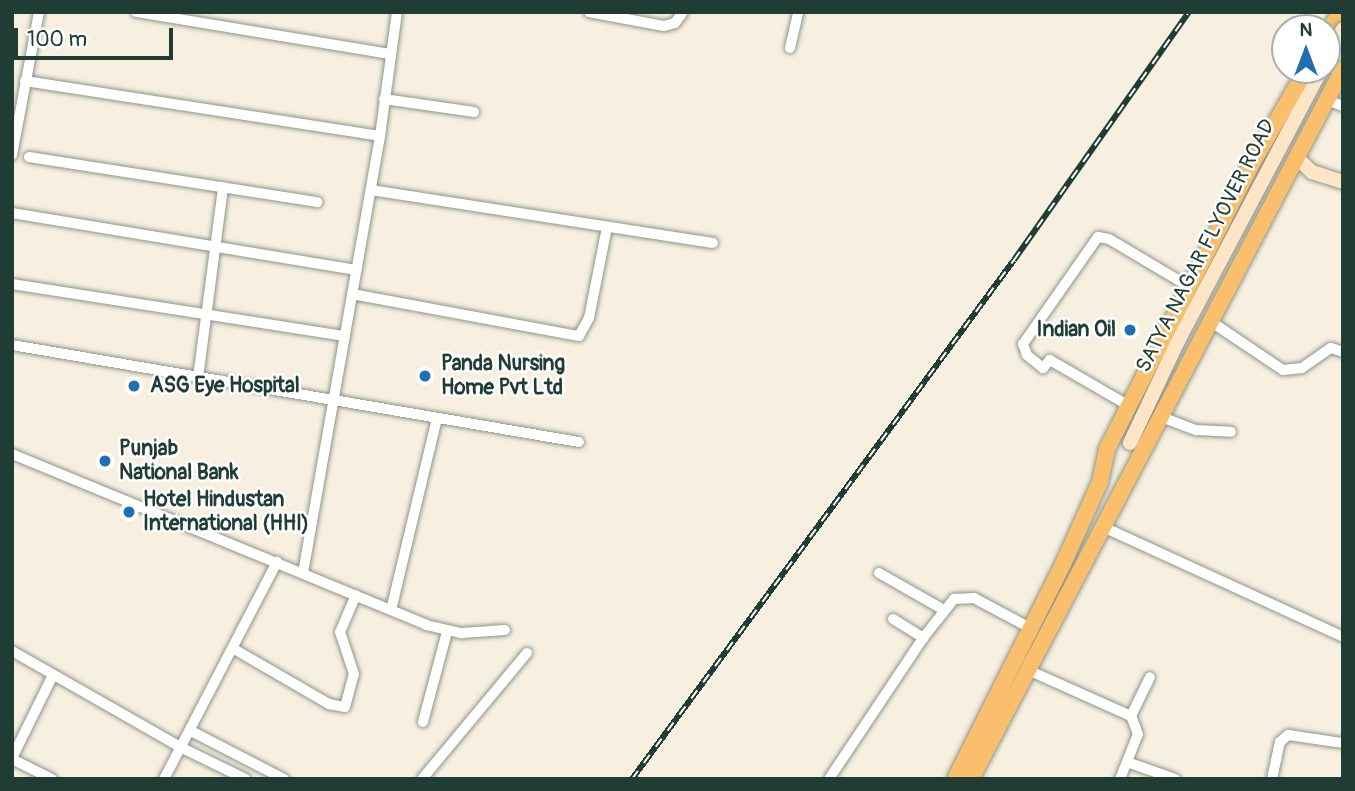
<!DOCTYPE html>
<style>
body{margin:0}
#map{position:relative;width:1355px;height:791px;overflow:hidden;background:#f7efdf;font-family:Pangolin,sans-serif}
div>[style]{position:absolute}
.roads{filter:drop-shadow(0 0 2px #8b968a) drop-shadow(0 0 2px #8b968a)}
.street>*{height:10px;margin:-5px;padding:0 5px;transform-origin:5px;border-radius:5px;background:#fff}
.secondary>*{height:14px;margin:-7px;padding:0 7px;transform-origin:7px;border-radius:7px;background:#fde5c5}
.primary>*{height:16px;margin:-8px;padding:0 8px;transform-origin:8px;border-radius:8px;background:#f9bf6d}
.rail>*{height:6px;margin-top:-3px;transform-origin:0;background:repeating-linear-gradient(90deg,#fff 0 10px,#1f3d34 0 20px);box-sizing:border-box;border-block:2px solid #1f3d34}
.bridges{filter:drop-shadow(0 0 2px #8b968a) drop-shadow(0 0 2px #8b968a)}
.secondary-bridge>*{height:14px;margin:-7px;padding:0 7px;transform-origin:7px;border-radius:7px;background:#fde5c5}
.dots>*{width:19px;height:19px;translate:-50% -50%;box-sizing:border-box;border:4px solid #fff;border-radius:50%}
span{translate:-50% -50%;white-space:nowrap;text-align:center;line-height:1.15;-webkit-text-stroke:5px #fff;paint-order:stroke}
.street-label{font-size:21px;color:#1f3d34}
.poi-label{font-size:21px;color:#1f3d34;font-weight:700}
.right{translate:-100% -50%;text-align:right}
.left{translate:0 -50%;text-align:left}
.frame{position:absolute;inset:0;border:14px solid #1f3d34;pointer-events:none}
.north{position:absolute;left:1271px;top:14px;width:70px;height:70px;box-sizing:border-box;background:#fff;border:2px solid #a5b1ae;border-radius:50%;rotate:0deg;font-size:19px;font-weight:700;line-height:28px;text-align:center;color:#1f3d34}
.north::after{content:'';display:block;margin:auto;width:24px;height:32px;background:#1f6fb2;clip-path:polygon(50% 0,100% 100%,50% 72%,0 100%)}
.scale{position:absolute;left:14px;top:28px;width:159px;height:32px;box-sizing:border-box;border:4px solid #1f3d34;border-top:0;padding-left:9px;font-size:21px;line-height:24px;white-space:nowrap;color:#1f3d34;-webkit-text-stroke:5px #fff;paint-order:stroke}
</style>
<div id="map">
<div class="roads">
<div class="street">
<i style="left:136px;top:12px;width:257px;rotate:9.4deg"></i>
<i style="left:589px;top:12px;width:76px;rotate:10.6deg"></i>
<i style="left:664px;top:26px;width:11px;rotate:-15deg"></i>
<i style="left:675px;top:23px;width:14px;rotate:-54deg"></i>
<i style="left:790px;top:48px;width:37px;rotate:-77deg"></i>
<i style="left:25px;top:81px;width:359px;rotate:8.8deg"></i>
<i style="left:384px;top:99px;width:91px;rotate:8.2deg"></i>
<i style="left:1327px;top:100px;width:17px;rotate:21deg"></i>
<i style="left:12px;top:155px;width:146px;rotate:-79.3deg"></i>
<i style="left:29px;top:157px;width:292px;rotate:8.9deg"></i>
<i style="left:371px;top:190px;width:346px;rotate:8.8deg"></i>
<i style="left:12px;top:213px;width:349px;rotate:9.4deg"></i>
<i style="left:12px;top:284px;width:337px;rotate:8.9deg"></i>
<i style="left:352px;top:294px;width:231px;rotate:10.5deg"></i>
<i style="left:579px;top:336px;width:21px;rotate:-61deg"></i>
<i style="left:589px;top:318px;width:93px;rotate:-78.8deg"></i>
<i style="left:1210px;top:321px;width:88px;rotate:33.9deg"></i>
<i style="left:1283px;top:370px;width:19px;rotate:-6deg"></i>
<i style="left:1302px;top:368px;width:35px;rotate:-35deg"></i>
<i style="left:1331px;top:348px;width:13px;rotate:18deg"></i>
<i style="left:12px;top:345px;width:575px;rotate:9.71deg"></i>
<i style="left:198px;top:378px;width:192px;rotate:-82.5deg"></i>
<i style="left:1131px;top:407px;width:94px;rotate:-149.9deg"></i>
<i style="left:1050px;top:360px;width:11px;rotate:131deg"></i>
<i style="left:1043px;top:368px;width:21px;rotate:-141deg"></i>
<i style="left:1027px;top:355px;width:12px;rotate:-110deg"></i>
<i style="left:1023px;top:344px;width:131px;rotate:-55deg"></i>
<i style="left:1098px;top:237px;width:11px;rotate:10deg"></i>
<i style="left:1109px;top:239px;width:94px;rotate:30.7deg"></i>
<i style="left:1159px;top:416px;width:40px;rotate:21deg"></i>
<i style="left:1196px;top:430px;width:35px;rotate:3deg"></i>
<i style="left:12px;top:454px;width:448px;rotate:22.4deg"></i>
<i style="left:426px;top:625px;width:37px;rotate:13deg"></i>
<i style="left:462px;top:633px;width:43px;rotate:-4deg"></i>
<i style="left:1101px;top:526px;width:266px;rotate:24.6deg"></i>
<i style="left:303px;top:573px;width:444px;rotate:-80deg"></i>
<i style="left:380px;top:136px;width:125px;rotate:-82.2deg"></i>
<i style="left:879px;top:573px;width:73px;rotate:29.7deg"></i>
<i style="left:391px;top:610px;width:196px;rotate:-76.5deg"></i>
<i style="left:893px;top:619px;width:36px;rotate:32deg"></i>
<i style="left:234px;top:649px;width:110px;rotate:30.1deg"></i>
<i style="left:329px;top:704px;width:16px;rotate:11deg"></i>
<i style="left:345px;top:707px;width:34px;rotate:-75deg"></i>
<i style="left:354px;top:674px;width:44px;rotate:-108.4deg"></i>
<i style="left:340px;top:632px;width:40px;rotate:-66.6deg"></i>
<i style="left:12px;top:651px;width:193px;rotate:29.7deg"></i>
<i style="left:180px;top:747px;width:73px;rotate:25.9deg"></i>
<i style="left:1028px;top:670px;width:113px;rotate:24.1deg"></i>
<i style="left:1131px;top:716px;width:43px;rotate:-64deg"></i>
<i style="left:423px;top:722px;width:93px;rotate:-75.1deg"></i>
<i style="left:191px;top:731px;width:105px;rotate:27.3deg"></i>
<i style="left:12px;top:758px;width:90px;rotate:-63.7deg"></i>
<i style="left:12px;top:759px;width:45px;rotate:26.6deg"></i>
<i style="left:1127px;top:762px;width:51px;rotate:19.5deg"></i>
<i style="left:164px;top:779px;width:245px;rotate:-62.5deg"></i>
<i style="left:422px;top:779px;width:164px;rotate:-50.2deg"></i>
<i style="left:829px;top:779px;width:169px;rotate:-56.3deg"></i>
<i style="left:923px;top:638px;width:50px;rotate:-51.5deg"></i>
<i style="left:954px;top:599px;width:20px;rotate:-3deg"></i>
<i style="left:974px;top:598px;width:66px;rotate:28.1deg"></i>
<i style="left:1120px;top:779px;width:48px;rotate:-68.2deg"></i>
<i style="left:1138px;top:734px;width:19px;rotate:-111deg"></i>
<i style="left:1272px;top:779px;width:38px;rotate:-78deg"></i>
<i style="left:1280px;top:742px;width:11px;rotate:-41deg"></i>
<i style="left:1288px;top:735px;width:56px;rotate:8.3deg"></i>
</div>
<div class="secondary">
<i style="left:1297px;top:158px;width:21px;rotate:43deg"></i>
<i style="left:1312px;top:172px;width:33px;rotate:18deg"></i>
<i style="left:1130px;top:443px;width:113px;rotate:-64.8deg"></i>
<i style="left:1178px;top:341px;width:306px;rotate:-62.2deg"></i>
</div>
<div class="primary">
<i style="left:1327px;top:34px;width:26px;rotate:-59deg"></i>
<i style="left:955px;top:779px;width:241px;rotate:-63.3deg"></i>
<i style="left:1063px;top:564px;width:90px;rotate:-65.7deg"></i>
<i style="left:1100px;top:482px;width:34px;rotate:-78deg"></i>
<i style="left:1107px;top:449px;width:316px;rotate:-63.1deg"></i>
<i style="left:1250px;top:167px;width:112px;rotate:-60deg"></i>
<i style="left:971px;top:779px;width:802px;rotate:-62.35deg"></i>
</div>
</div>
<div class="rail">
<i style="left:632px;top:779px;width:644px;rotate:-53.65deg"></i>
<i style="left:1014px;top:260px;width:304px;rotate:-54.8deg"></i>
</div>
<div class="bridges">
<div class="secondary-bridge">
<i style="left:1327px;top:58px;width:33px;rotate:-61deg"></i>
</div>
</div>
<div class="dots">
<i style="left:1130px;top:330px;background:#1f6fb2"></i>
<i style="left:425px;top:376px;background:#1f6fb2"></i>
<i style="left:134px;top:386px;background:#1f6fb2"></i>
<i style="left:105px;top:461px;background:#1f6fb2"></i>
<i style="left:129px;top:512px;background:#1f6fb2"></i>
</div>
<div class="street-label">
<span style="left:1206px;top:246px;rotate:-63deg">SATYA NAGAR FLYOVER ROAD</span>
</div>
<div class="poi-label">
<span class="right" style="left:1116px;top:330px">Indian Oil</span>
<span class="left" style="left:441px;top:376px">Panda Nursing<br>Home Pvt Ltd</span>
<span class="left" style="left:150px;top:386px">ASG Eye Hospital</span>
<span class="left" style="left:119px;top:461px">Punjab<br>National Bank</span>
<span class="left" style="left:143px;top:512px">Hotel Hindustan<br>International (HHI)</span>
</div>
<div class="frame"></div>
<div class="north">N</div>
<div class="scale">100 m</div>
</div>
